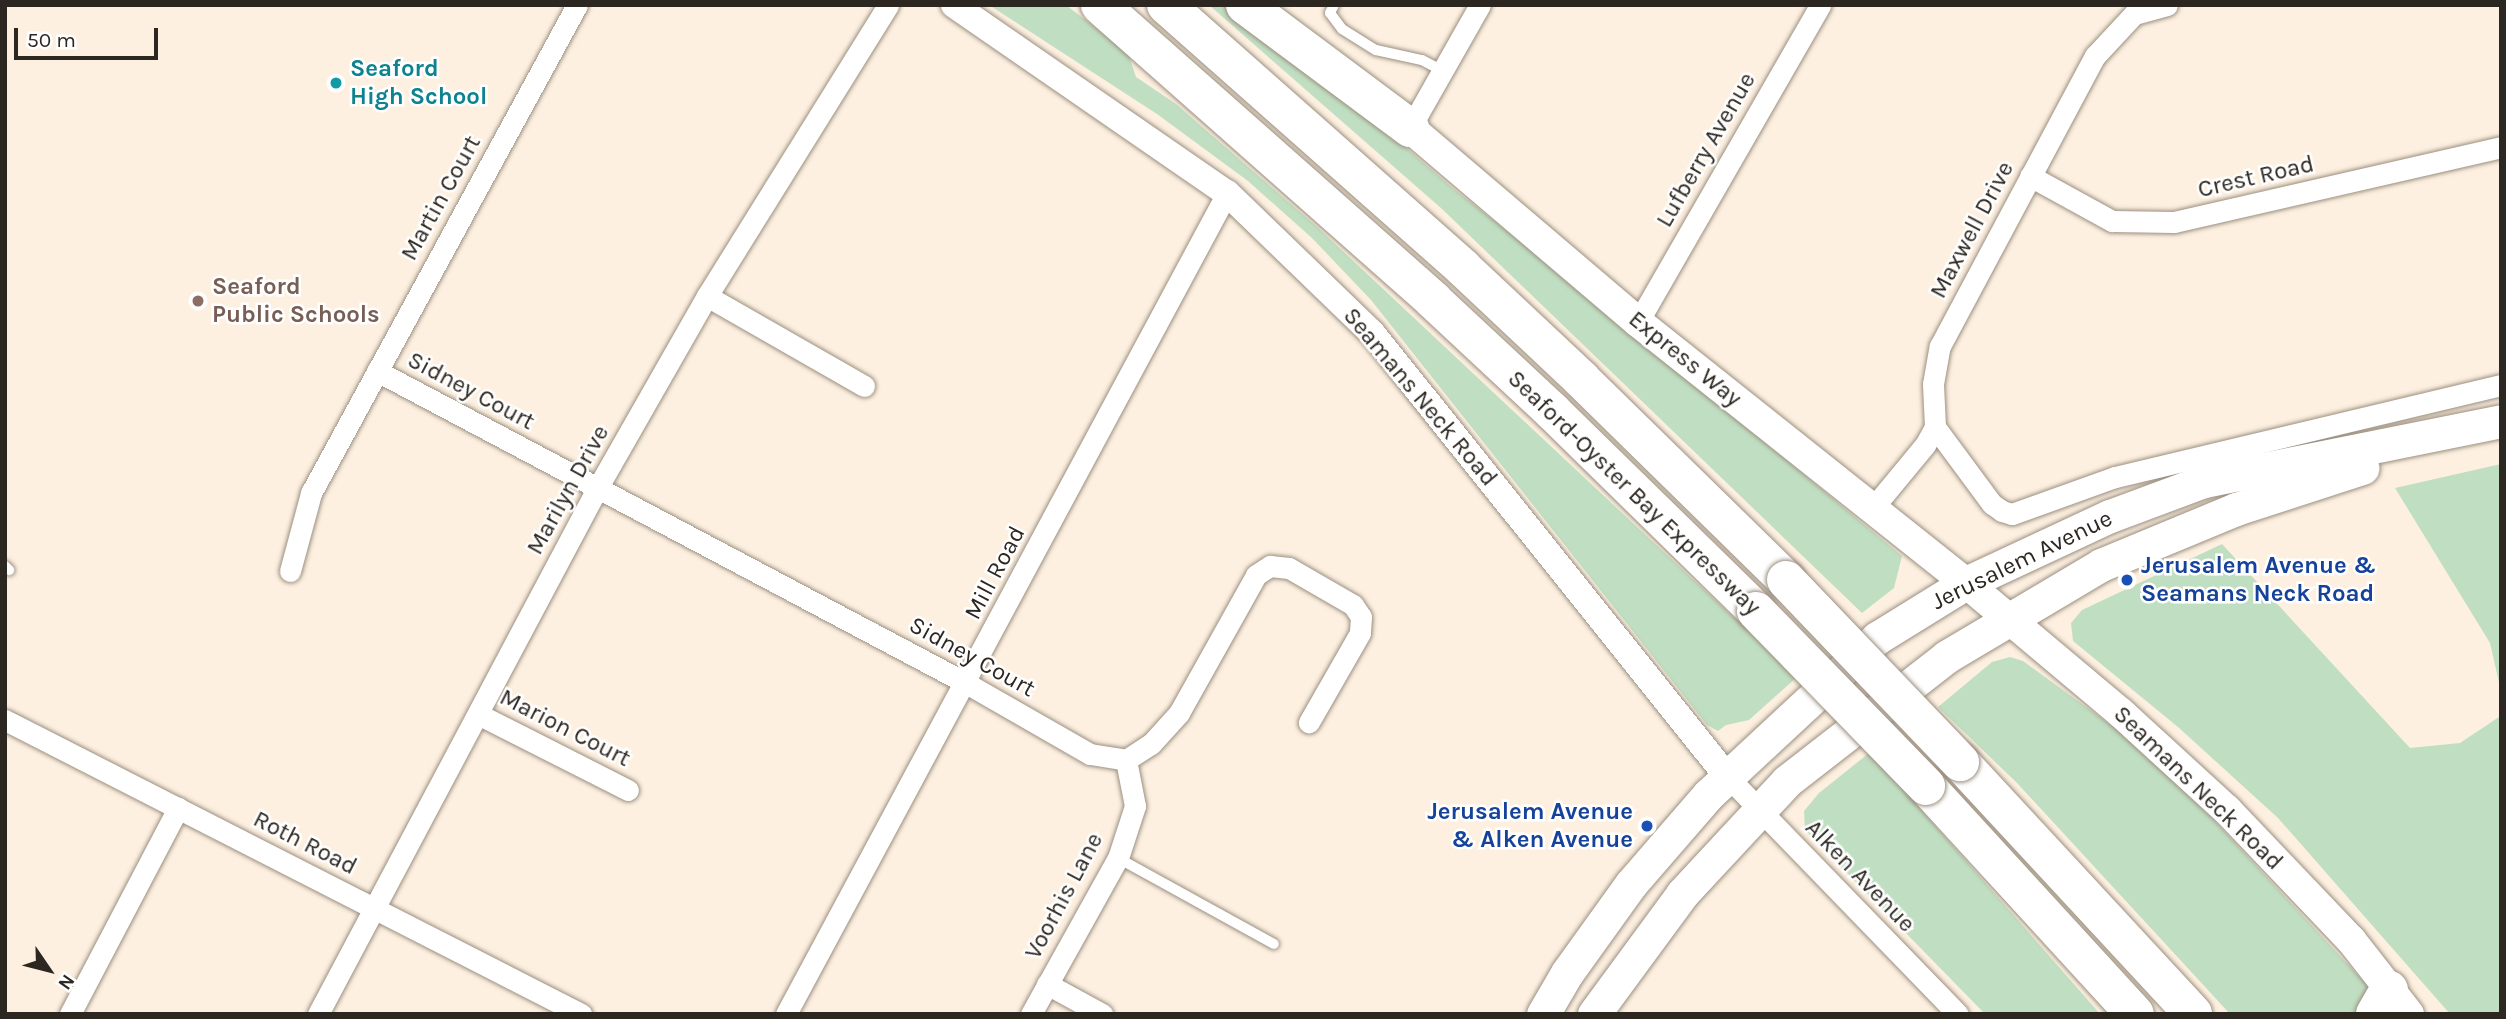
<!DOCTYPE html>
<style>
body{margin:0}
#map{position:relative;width:2506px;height:1019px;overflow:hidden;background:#fdf0e0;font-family:Karla,sans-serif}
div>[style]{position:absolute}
.green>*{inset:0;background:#c0dfc2}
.roads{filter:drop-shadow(0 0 2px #9b8f80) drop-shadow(0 0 2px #9b8f80)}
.service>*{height:10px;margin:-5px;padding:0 5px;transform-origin:5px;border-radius:5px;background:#fff}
.minor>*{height:21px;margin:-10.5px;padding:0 10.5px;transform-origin:10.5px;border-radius:10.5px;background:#fff}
.tertiary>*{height:26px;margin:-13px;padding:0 13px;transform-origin:13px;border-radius:13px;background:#fff}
.secondary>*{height:30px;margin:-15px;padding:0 15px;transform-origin:15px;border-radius:15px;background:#fff}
.primary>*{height:33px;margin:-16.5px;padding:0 16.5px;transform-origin:16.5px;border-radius:16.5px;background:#fff}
.motorway>*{height:38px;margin:-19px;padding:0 19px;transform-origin:19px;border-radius:19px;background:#fff}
.bridges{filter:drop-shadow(0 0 2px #9b8f80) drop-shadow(0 0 2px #9b8f80)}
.motorway-bridge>*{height:38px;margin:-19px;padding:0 19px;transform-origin:19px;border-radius:19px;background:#fff}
.dots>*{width:19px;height:19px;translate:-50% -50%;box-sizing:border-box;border:4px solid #fff;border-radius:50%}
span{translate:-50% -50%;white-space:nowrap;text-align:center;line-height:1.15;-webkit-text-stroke:5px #fff;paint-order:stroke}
.culture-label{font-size:24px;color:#0d838f;font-weight:700}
.left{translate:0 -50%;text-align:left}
.street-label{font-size:24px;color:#2c2721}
.education-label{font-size:24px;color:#785e54;font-weight:700}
.transit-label{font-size:24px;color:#164399;font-weight:700}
.right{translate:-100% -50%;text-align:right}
.frame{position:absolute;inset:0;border:7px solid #2c2721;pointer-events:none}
.north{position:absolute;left:14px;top:935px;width:70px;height:70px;-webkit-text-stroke:5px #fff;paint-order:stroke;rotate:125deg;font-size:19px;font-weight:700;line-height:28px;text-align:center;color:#2c2721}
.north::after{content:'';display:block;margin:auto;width:24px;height:32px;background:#2c2721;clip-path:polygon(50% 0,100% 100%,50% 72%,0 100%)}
.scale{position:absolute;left:14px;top:28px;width:144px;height:32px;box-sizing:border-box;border:4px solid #2c2721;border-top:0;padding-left:9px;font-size:21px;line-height:24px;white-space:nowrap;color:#2c2721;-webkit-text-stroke:5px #fff;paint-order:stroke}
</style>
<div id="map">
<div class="green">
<i style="clip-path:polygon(989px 5px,1066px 5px,1128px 53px,1136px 77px,1176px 104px,1316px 226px,1797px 677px,1749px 720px,1726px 725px,1718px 731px,1707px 725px,1371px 300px,1312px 238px,1248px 181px,1157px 114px)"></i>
<i style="clip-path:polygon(1209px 5px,1231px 5px,1397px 128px,1405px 147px,1455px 190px,1567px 278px,1902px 556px,1894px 588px,1862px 613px,1441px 208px)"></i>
<i style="clip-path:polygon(2501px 464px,2501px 1014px,2450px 1014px,2278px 818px,2178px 727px,2073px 641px,2071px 623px,2082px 610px,2222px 544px,2410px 748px,2460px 743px,2499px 717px,2500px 687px,2490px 643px,2395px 488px)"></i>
<i style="clip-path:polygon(2010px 657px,2023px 661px,2123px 734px,2210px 816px,2367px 985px,2371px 999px,2366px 1014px,2230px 1014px,2017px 783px,1938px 707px,1992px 662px)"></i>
<i style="clip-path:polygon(1869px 753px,1889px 773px,2100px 1014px,1985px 1014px,1805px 830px,1804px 811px,1819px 793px)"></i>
</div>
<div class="roads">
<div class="service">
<i style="left:1334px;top:5px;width:9px;rotate:117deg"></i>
<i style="left:1330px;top:13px;width:20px;rotate:53deg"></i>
<i style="left:1342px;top:29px;width:40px;rotate:32deg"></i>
<i style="left:1376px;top:50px;width:47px;rotate:12.3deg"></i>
<i style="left:1422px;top:60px;width:24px;rotate:28deg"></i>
<i style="left:5px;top:566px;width:6px;rotate:45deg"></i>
<i style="left:1118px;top:858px;width:178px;rotate:28.9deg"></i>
</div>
<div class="minor">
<i style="left:1410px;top:128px;width:142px;rotate:-60.4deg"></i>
<i style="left:2030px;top:176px;width:94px;rotate:28.8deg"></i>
<i style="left:2112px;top:221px;width:62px;rotate:0.9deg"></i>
<i style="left:2174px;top:222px;width:335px;rotate:-12.9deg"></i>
<i style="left:707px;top:296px;width:181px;rotate:29.8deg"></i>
<i style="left:1638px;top:322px;width:366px;rotate:-60.1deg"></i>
<i style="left:377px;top:371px;width:667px;rotate:27.91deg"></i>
<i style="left:966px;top:683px;width:143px;rotate:29.8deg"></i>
<i style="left:1090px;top:754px;width:36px;rotate:9deg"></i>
<i style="left:1126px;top:760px;width:30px;rotate:-33deg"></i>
<i style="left:1151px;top:744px;width:42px;rotate:-47.9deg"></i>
<i style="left:1179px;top:713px;width:158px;rotate:-60.8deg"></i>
<i style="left:1256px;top:575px;width:17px;rotate:-33deg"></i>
<i style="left:1270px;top:566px;width:19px;rotate:6deg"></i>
<i style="left:1289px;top:568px;width:74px;rotate:30deg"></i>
<i style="left:1353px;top:605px;width:14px;rotate:56deg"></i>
<i style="left:1361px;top:617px;width:16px;rotate:94deg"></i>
<i style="left:1360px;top:633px;width:103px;rotate:119.8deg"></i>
<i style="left:1935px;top:427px;width:96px;rotate:53.5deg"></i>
<i style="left:1992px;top:504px;width:12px;rotate:35deg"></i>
<i style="left:2002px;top:511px;width:10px;rotate:17deg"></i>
<i style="left:2012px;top:514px;width:109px;rotate:-19.8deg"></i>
<i style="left:2115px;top:477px;width:397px;rotate:-13.4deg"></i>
<i style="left:1872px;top:509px;width:83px;rotate:-50.4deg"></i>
<i style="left:1925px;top:445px;width:21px;rotate:-61deg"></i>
<i style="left:1935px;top:427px;width:43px;rotate:-92.7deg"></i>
<i style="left:1933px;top:384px;width:39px;rotate:-80deg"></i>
<i style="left:1940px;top:346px;width:329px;rotate:-61.9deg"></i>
<i style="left:2095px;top:56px;width:57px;rotate:-47.1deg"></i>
<i style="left:2134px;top:14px;width:34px;rotate:-15deg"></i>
<i style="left:290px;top:571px;width:81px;rotate:-74.9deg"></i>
<i style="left:311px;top:493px;width:556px;rotate:-61.41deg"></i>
<i style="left:478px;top:714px;width:168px;rotate:26.9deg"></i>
<i style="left:5px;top:720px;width:647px;rotate:27.04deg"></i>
<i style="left:1726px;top:775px;width:333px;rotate:45.9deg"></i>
<i style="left:1047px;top:984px;width:63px;rotate:28.6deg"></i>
<i style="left:70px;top:1014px;width:233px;rotate:-62.3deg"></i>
<i style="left:318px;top:1014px;width:597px;rotate:-62.02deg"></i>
<i style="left:598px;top:487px;width:220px;rotate:-60.3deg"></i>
<i style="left:707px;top:296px;width:343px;rotate:-58.1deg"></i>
<i style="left:786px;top:1014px;width:932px;rotate:-61.76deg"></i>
<i style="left:1031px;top:1014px;width:179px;rotate:-60.9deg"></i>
<i style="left:1118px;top:858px;width:55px;rotate:-71.9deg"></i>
<i style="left:1135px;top:806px;width:47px;rotate:-101.1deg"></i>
</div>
<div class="tertiary">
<i style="left:954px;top:5px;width:331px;rotate:34.6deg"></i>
<i style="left:1227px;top:193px;width:202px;rotate:44deg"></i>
<i style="left:1372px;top:333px;width:566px;rotate:51.31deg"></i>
</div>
<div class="secondary">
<i style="left:1410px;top:128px;width:299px;rotate:40.4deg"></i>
<i style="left:1638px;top:322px;width:419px;rotate:38.5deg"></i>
<i style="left:1966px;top:583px;width:202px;rotate:40deg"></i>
<i style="left:2121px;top:713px;width:144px;rotate:42.5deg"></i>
<i style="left:2227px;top:810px;width:180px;rotate:46.4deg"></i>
<i style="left:2351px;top:940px;width:94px;rotate:51.9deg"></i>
</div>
<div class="primary">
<i style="left:1543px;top:1014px;width:48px;rotate:-59.7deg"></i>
<i style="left:1567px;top:973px;width:110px;rotate:-54.3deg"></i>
<i style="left:1631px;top:884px;width:118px;rotate:-49.1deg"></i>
<i style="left:1708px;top:795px;width:231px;rotate:-42.9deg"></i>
<i style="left:1877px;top:638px;width:105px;rotate:-31.7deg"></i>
<i style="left:1966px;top:583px;width:159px;rotate:-25deg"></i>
<i style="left:2110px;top:516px;width:100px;rotate:-20.4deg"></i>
<i style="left:2204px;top:481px;width:303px;rotate:-11.4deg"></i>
<i style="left:1594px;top:1014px;width:149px;rotate:-53.7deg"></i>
<i style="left:1682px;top:894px;width:154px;rotate:-47.1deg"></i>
<i style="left:1787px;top:781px;width:202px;rotate:-37.9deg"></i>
<i style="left:1946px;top:657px;width:180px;rotate:-30.7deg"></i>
<i style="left:2101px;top:565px;width:146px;rotate:-22.5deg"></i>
<i style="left:2236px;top:509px;width:133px;rotate:-18deg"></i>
</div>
<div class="motorway">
<i style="left:1100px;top:5px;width:445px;rotate:41.5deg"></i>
<i style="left:1433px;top:300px;width:163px;rotate:43deg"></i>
<i style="left:1552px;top:411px;width:286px;rotate:44.4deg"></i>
<i style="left:1166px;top:5px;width:397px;rotate:41.5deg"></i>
<i style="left:1463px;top:268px;width:162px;rotate:43.2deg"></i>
<i style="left:1581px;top:379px;width:287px;rotate:44.4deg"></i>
<i style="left:1245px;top:5px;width:206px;rotate:36.7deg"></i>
<i style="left:1960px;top:762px;width:343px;rotate:47.2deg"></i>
<i style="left:1926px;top:786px;width:309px;rotate:47.5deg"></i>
<i style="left:2375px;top:1014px;width:28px;rotate:-60deg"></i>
</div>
</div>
<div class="bridges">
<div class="motorway-bridge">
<i style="left:1786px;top:580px;width:252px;rotate:46.3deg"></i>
<i style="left:1756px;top:611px;width:244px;rotate:45.8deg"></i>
</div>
</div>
<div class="dots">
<i style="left:336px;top:83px;background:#0f9aa8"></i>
<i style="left:198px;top:301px;background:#8d6e63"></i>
<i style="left:2127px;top:580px;background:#1a4fb4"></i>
<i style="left:1647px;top:826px;background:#1a4fb4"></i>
</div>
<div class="culture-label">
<span class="left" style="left:350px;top:83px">Seaford<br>High School</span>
</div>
<div class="street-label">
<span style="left:1706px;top:150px;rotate:-60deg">Lufberry Avenue</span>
<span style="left:2256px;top:177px;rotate:-13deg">Crest Road</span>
<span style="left:441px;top:198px;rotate:-61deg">Martin Court</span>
<span style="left:1972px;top:230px;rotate:-62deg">Maxwell Drive</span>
<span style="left:1685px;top:359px;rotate:39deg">Express Way</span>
<span style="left:471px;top:391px;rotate:28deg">Sidney Court</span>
<span style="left:1420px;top:397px;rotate:50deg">Seamans Neck Road</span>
<span style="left:568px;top:490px;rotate:-61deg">Marilyn Drive</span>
<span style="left:1634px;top:493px;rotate:44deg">Seaford-Oyster Bay Expressway</span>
<span style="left:2022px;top:560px;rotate:-26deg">Jerusalem Avenue</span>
<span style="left:995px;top:573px;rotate:-62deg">Mill Road</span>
<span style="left:972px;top:657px;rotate:29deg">Sidney Court</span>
<span style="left:565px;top:728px;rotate:27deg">Marion Court</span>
<span style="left:2198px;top:788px;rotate:44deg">Seamans Neck Road</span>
<span style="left:305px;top:843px;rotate:27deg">Roth Road</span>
<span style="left:1860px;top:876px;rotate:46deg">Alken Avenue</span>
<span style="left:1064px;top:896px;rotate:-62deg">Voorhis Lane</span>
</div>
<div class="education-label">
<span class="left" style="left:212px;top:301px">Seaford<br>Public Schools</span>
</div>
<div class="transit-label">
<span class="left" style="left:2141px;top:580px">Jerusalem Avenue &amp;<br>Seamans Neck Road</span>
<span class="right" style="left:1633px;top:826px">Jerusalem Avenue<br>&amp; Alken Avenue</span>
</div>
<div class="frame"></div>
<div class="north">N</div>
<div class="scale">50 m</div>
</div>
